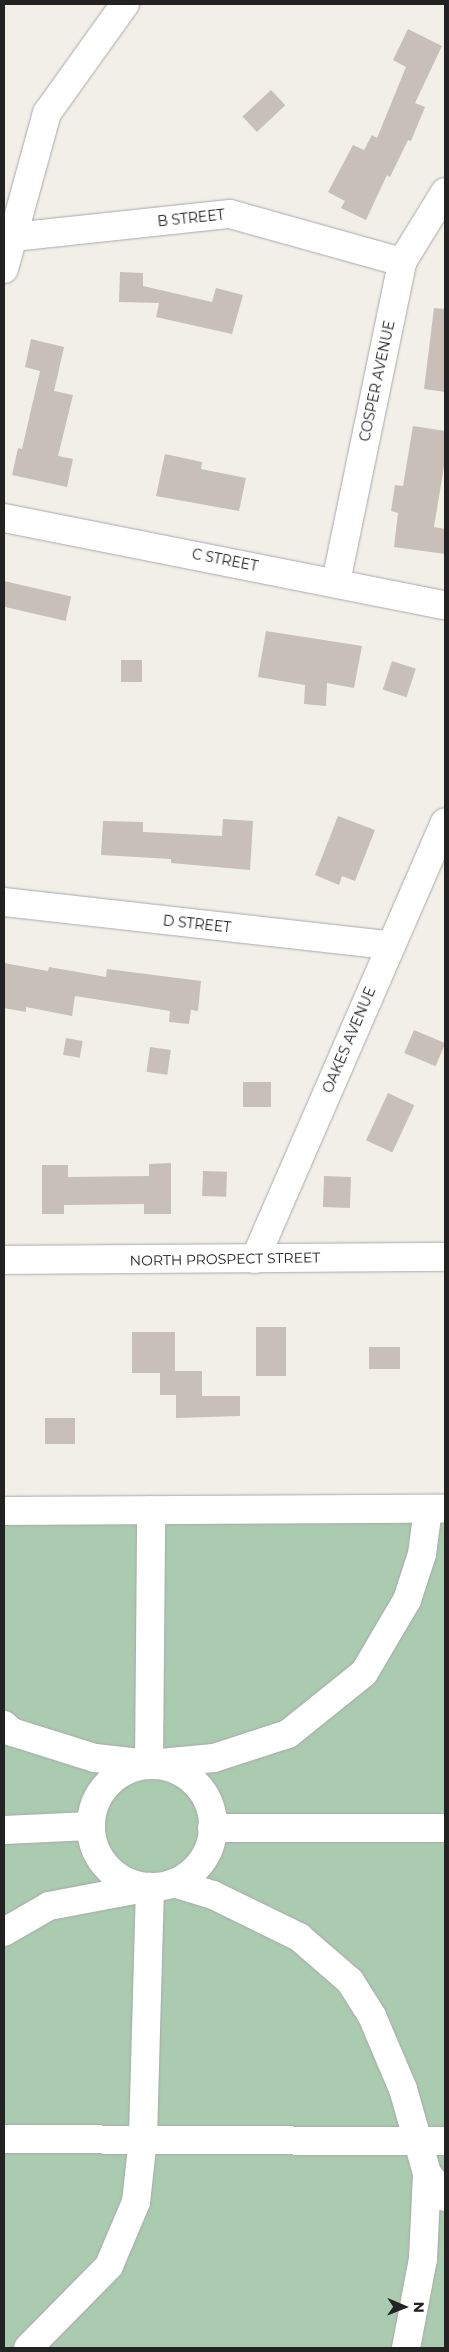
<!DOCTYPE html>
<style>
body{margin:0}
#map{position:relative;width:449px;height:2352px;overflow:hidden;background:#f2efe9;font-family:Montserrat,sans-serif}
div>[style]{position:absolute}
.cemetery>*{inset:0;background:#aacbaf;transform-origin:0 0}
.building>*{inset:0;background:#c7bfb8;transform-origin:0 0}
.roads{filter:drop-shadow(0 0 1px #a9a9a9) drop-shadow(0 0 1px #a9a9a9)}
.minor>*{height:28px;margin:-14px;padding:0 14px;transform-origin:14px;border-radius:14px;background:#fff}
.minor>.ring{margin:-14px;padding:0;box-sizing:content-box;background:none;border:28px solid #fff;border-radius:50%}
span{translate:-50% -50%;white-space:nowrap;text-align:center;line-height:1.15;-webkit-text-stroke:4.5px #fff;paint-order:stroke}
.street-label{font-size:14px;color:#222}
.frame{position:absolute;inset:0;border:5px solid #222;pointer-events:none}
.north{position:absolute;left:379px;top:2282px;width:50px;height:50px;-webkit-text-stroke:4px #fff;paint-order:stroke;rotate:91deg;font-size:14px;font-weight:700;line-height:20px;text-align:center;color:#222}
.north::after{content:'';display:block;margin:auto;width:18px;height:22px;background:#222;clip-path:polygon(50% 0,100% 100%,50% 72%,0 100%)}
</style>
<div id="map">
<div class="cemetery">
<i style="left:445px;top:1498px;width:850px;height:441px;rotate:90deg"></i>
</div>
<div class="building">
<i style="clip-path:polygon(408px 29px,442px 46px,415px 103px,425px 107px,411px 141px,408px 140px,390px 177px,387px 175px,366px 220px,341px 208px,345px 201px,328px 192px,353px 145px,364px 150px,372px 135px,377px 138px,406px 67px,393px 60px)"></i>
<i style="left:271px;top:90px;width:21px;height:39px;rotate:47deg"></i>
<i style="clip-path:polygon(120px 272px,143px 273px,143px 286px,212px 302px,216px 288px,243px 295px,232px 334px,156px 317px,159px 303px,119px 302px)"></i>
<i style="clip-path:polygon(434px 308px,445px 309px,445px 392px,424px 389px)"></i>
<i style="clip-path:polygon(31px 339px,64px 347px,54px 391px,73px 395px,58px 456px,73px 459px,67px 487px,12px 475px,18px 448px,22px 449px,40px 371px,25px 367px)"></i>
<i style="clip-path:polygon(413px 426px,445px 431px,445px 460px,434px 527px,445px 529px,445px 554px,394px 547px,398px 513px,391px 511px,395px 485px,403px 486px)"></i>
<i style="clip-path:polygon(165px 454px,202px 462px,201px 469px,246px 478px,239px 511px,156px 496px)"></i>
<i style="left:4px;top:581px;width:69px;height:25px;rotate:13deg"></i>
<i style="clip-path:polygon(266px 631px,362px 646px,354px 688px,327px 683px,326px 706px,304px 704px,305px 685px,258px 677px)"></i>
<i style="left:121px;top:660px;width:21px;height:22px"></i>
<i style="left:392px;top:661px;width:25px;height:30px;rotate:18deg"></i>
<i style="clip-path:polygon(338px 816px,375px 830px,355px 881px,342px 876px,339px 885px,315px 875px)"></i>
<i style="clip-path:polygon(223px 819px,253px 821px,250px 870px,171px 863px,171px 859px,101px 855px,103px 821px,143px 822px,143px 832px,222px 836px)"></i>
<i style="clip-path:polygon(4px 963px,48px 971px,49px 967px,106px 977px,107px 969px,201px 981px,198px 1011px,191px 1010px,189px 1024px,169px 1022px,170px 1011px,75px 996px,72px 1016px,26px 1007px,26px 1012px,4px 1008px)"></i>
<i style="left:414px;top:1030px;width:34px;height:25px;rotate:23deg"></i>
<i style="left:66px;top:1038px;width:17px;height:17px;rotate:10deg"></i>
<i style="left:150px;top:1047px;width:21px;height:25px;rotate:8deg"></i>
<i style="left:243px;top:1082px;width:28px;height:25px"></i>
<i style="left:388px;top:1093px;width:29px;height:52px;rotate:25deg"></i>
<i style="clip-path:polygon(171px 1163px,171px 1214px,144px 1214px,144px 1204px,64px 1205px,64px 1214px,42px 1214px,42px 1165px,68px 1165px,68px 1177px,149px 1176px,149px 1164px)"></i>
<i style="left:203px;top:1171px;width:24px;height:25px;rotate:2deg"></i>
<i style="left:324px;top:1176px;width:27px;height:31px;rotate:2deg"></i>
<i style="left:256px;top:1327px;width:30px;height:49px"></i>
<i style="clip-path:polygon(132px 1332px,175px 1332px,175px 1371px,202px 1371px,202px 1396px,240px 1396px,240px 1416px,176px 1418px,176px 1395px,160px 1395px,160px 1373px,132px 1373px)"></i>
<i style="left:369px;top:1347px;width:31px;height:22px"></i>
<i style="left:75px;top:1418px;width:26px;height:30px;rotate:90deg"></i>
</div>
<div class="roads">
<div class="minor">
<i style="left:4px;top:238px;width:227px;rotate:-6.1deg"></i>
<i style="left:230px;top:214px;width:179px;rotate:15.6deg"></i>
<i style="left:4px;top:269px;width:162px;rotate:-74.6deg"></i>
<i style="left:47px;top:113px;width:134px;rotate:-54.4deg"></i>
<i style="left:4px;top:518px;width:449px;rotate:11.2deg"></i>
<i style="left:336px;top:582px;width:327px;rotate:-78.3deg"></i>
<i style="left:402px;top:262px;width:82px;rotate:-58.4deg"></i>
<i style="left:4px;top:902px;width:388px;rotate:6.4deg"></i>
<i style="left:255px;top:1259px;width:476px;rotate:-66.5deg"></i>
<i style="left:4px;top:1260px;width:441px;rotate:-0.4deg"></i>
<i style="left:4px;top:1511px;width:441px;rotate:-0.3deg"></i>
<i style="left:4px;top:1725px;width:11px;rotate:41deg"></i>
<i style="left:12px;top:1732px;width:87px;rotate:17.4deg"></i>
<i style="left:95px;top:1758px;width:54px;rotate:6.3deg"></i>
<i style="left:149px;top:1764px;width:65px;rotate:-5.3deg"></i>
<i style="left:214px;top:1758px;width:78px;rotate:-18deg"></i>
<i style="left:288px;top:1734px;width:97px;rotate:-38.8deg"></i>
<i style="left:364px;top:1673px;width:85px;rotate:-59.5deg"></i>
<i style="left:407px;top:1600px;width:48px;rotate:-71.9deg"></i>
<i style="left:422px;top:1554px;width:45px;rotate:-82.4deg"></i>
<i style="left:149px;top:1764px;width:254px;rotate:-89.5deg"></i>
<i class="ring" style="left:91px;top:1765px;width:94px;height:94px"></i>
<i style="left:212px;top:1828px;width:233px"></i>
<i style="left:4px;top:1830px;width:86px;rotate:-2.7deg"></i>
<i style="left:174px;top:1883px;width:41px;rotate:17.1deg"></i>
<i style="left:213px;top:1895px;width:96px;rotate:26deg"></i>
<i style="left:299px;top:1937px;width:67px;rotate:40.8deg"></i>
<i style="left:350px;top:1981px;width:41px;rotate:57.8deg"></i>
<i style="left:372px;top:2016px;width:79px;rotate:67deg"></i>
<i style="left:403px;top:2089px;width:87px;rotate:74.1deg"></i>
<i style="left:427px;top:2173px;width:30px;rotate:53deg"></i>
<i style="left:4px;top:1932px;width:52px;rotate:-30deg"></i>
<i style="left:49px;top:1906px;width:103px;rotate:-10.7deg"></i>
<i style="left:150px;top:1887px;width:252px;rotate:91.6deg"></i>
<i style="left:143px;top:2139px;width:63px;rotate:96.3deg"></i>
<i style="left:136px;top:2202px;width:69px;rotate:112.9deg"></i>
<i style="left:109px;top:2266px;width:115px;rotate:134.6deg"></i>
<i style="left:4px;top:2139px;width:441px;rotate:0.3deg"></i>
<i style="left:406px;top:2348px;width:91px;rotate:-79.2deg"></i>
<i style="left:423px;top:2259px;width:86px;rotate:-87.3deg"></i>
</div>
</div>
<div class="street-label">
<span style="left:191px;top:218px;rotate:-6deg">B STREET</span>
<span style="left:377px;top:381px;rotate:-78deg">COSPER AVENUE</span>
<span style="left:225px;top:560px;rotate:11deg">C STREET</span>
<span style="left:197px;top:924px;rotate:6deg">D STREET</span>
<span style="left:349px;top:1040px;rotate:-67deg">OAKES AVENUE</span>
<span style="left:225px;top:1259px;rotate:-1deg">NORTH PROSPECT STREET</span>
</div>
<div class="frame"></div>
<div class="north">N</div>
</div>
